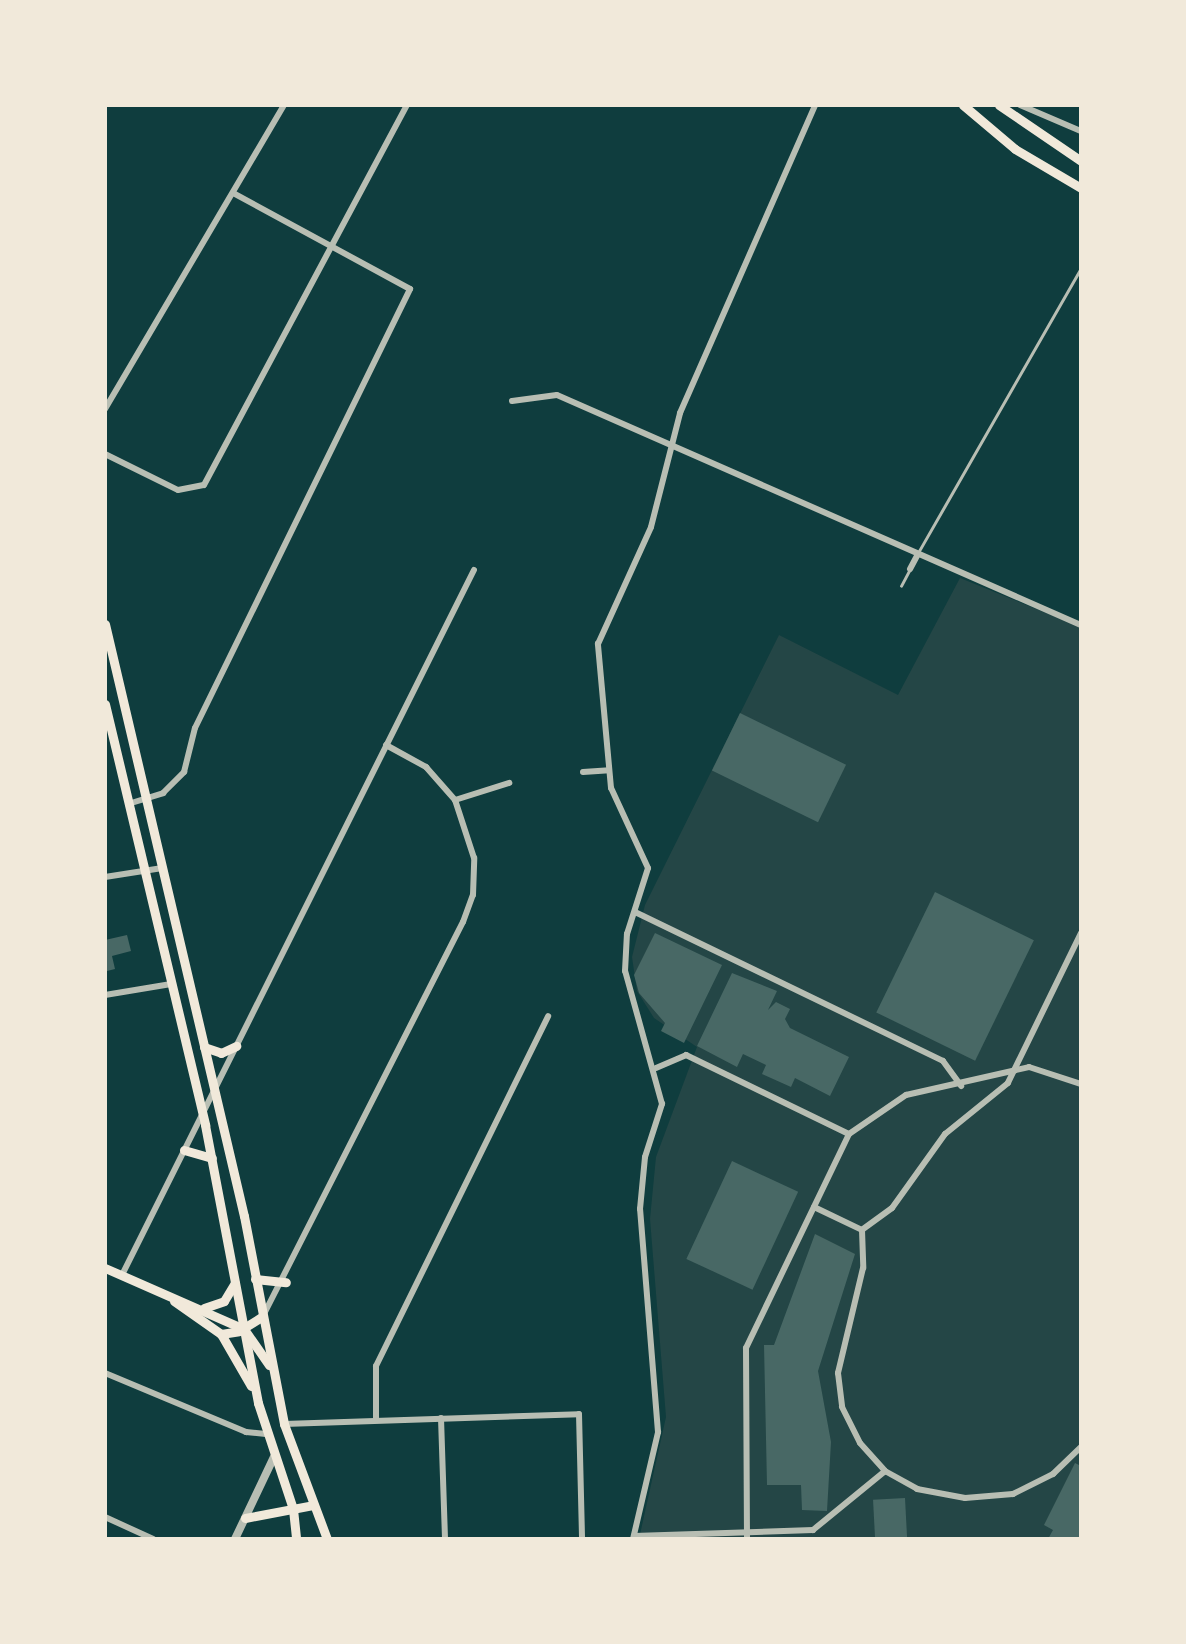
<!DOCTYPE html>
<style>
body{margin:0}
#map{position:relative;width:1186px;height:1644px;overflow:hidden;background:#0f3d3e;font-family:"Varela Round",sans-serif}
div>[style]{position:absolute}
.green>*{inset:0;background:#244646}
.building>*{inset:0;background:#486865;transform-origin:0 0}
.service>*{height:2.5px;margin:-1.25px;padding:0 1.25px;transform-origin:1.25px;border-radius:1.25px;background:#b8beb3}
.minor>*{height:6px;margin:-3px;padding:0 3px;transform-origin:3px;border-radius:3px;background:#b8beb3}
.tertiary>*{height:8px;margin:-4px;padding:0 4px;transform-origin:4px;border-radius:4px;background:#b8beb3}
.secondary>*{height:9px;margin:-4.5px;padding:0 4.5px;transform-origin:4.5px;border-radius:4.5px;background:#f1e9da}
span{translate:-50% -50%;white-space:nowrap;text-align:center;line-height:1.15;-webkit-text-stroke:6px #f1e9da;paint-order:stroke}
.frame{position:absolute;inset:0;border:107px solid #f1e9da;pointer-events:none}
</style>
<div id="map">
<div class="green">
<i style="clip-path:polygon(960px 578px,1081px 627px,1081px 1539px,639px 1539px,666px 1417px,650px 1219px,656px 1157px,697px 1047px,654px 1018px,637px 991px,632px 957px,645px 905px,779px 635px,898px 695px)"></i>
</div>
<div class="building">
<i style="left:740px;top:713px;width:118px;height:64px;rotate:26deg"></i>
<i style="left:935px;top:892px;width:110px;height:134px;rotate:26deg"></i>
<i style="clip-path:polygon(655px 933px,722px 965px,684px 1043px,661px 1031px,665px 1023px,639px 993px,634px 975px)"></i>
<i style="clip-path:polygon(127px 935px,131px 951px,112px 956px,115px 969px,107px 971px,105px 940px)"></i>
<i style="clip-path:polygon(732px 973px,777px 991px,768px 1010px,776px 1002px,790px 1009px,785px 1019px,790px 1028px,849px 1057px,830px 1096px,795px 1078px,791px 1087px,762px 1074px,766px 1065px,743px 1054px,737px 1067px,697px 1046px)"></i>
<i style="left:732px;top:1161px;width:73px;height:108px;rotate:25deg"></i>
<i style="clip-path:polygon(815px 1234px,855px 1254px,818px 1371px,831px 1442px,827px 1511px,802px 1510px,801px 1485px,767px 1485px,764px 1345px,774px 1345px)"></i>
<i style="clip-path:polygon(1075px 1463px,1081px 1466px,1081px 1539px,1048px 1539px,1053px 1530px,1044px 1525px)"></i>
<i style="left:905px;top:1498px;width:41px;height:32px;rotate:87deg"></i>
</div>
<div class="service">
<i style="left:919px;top:551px;width:326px;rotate:-60.2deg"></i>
<i style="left:901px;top:586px;width:17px;rotate:-62deg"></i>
</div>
<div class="minor">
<i style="left:1020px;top:105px;width:66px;rotate:23.1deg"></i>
<i style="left:512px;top:401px;width:45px;rotate:-7.6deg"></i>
<i style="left:557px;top:395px;width:572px;rotate:23.7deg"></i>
<i style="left:105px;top:409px;width:353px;rotate:-59.5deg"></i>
<i style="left:105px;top:454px;width:81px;rotate:26.3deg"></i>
<i style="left:178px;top:490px;width:26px;rotate:-11deg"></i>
<i style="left:204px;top:485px;width:431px;rotate:-61.9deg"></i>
<i style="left:910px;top:569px;width:17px;rotate:-62deg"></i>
<i style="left:386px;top:745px;width:46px;rotate:28.8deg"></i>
<i style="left:426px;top:767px;width:44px;rotate:48.7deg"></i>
<i style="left:455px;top:800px;width:57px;rotate:-17.5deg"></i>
<i style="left:583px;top:772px;width:26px;rotate:-4deg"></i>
<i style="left:128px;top:804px;width:37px;rotate:-17deg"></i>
<i style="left:163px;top:793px;width:30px;rotate:-45deg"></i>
<i style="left:184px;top:772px;width:45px;rotate:-76deg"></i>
<i style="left:195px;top:728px;width:489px;rotate:-63.9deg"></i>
<i style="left:410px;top:289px;width:201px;rotate:-151.5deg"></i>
<i style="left:105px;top:877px;width:58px;rotate:-9deg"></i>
<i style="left:635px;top:912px;width:342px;rotate:25.8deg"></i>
<i style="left:943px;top:1061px;width:31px;rotate:54deg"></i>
<i style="left:1081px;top:933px;width:167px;rotate:116deg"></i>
<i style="left:1008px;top:1083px;width:81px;rotate:141deg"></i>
<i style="left:945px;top:1134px;width:91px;rotate:125.6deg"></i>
<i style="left:892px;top:1208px;width:37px;rotate:144deg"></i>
<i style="left:862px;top:1230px;width:38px;rotate:88deg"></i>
<i style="left:863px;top:1268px;width:108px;rotate:103.4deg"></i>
<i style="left:838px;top:1373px;width:34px;rotate:83deg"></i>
<i style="left:842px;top:1407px;width:40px;rotate:63.4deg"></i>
<i style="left:860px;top:1443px;width:38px;rotate:48deg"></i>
<i style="left:885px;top:1471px;width:37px;rotate:29deg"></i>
<i style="left:917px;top:1489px;width:49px;rotate:10.6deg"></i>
<i style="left:965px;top:1498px;width:48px;rotate:-4.8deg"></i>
<i style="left:1013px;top:1494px;width:45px;rotate:-26.6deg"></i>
<i style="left:1053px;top:1474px;width:39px;rotate:-44deg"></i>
<i style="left:105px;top:995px;width:67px;rotate:-9.5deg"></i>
<i style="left:656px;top:1068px;width:33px;rotate:-23deg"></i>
<i style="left:686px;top:1055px;width:181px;rotate:25.9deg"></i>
<i style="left:849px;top:1134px;width:69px;rotate:-34.4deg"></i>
<i style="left:906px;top:1095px;width:126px;rotate:-12.8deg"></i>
<i style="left:1029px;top:1067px;width:55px;rotate:18.1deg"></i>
<i style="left:814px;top:1207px;width:53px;rotate:25.6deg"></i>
<i style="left:122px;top:1275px;width:788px;rotate:-63.47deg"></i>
<i style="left:263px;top:1316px;width:442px;rotate:-63.1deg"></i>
<i style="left:463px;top:922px;width:29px;rotate:-70deg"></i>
<i style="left:473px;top:895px;width:37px;rotate:-88deg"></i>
<i style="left:474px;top:858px;width:61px;rotate:-108.1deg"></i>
<i style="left:105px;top:1373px;width:153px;rotate:22.7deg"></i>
<i style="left:246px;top:1432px;width:20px;rotate:6deg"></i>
<i style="left:441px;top:1418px;width:121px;rotate:88.1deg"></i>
<i style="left:376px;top:1420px;width:54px;rotate:-90deg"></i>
<i style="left:376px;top:1366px;width:390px;rotate:-63.8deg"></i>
<i style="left:284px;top:1424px;width:295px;rotate:-1.9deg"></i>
<i style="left:579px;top:1414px;width:125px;rotate:88.6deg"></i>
<i style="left:105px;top:1517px;width:53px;rotate:24.6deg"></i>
<i style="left:634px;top:1536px;width:179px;rotate:-1.9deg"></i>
<i style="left:813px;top:1530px;width:93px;rotate:-39.3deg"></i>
<i style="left:633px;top:1539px;width:110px;rotate:-76.8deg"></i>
<i style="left:658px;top:1432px;width:224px;rotate:-94.6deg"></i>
<i style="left:640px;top:1209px;width:52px;rotate:-84.5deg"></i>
<i style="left:645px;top:1157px;width:56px;rotate:-72.2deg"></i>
<i style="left:662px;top:1104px;width:138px;rotate:-105.5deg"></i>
<i style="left:625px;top:971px;width:37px;rotate:-87deg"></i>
<i style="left:627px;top:934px;width:69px;rotate:-72.3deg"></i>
<i style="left:648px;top:868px;width:88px;rotate:-114.8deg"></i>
<i style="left:611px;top:788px;width:145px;rotate:-95.2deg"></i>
<i style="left:598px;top:644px;width:128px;rotate:-65.6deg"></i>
<i style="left:651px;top:527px;width:118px;rotate:-75.7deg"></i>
<i style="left:680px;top:413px;width:336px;rotate:-66.3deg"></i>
<i style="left:747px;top:1539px;width:191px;rotate:-90.3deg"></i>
<i style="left:746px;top:1348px;width:237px;rotate:-64.3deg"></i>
</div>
<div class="tertiary">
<i style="left:235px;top:1539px;width:91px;rotate:-64.6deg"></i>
</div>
<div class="secondary">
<i style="left:963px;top:105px;width:68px;rotate:40.2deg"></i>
<i style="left:1015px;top:149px;width:77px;rotate:30.6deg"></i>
<i style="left:999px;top:105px;width:99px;rotate:34.3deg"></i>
<i style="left:105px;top:624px;width:608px;rotate:76.79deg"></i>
<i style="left:244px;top:1216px;width:212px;rotate:79.1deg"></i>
<i style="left:284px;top:1424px;width:123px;rotate:69.5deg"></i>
<i style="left:105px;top:704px;width:433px;rotate:76.6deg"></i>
<i style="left:205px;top:1125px;width:283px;rotate:79.2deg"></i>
<i style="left:258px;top:1403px;width:112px;rotate:71.7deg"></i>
<i style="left:293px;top:1509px;width:30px;rotate:84deg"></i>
<i style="left:204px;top:1047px;width:18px;rotate:19deg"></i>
<i style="left:221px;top:1053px;width:17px;rotate:-25deg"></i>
<i style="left:184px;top:1150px;width:29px;rotate:16deg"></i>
<i style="left:105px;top:1268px;width:152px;rotate:23.7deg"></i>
<i style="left:244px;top:1329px;width:44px;rotate:55.2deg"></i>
<i style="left:255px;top:1279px;width:31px;rotate:6deg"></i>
<i style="left:174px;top:1301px;width:57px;rotate:35.1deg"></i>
<i style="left:221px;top:1334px;width:60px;rotate:60deg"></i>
<i style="left:204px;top:1308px;width:21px;rotate:-19deg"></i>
<i style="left:224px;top:1301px;width:21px;rotate:-59deg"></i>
<i style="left:221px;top:1334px;width:18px;rotate:-9deg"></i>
<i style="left:239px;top:1331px;width:28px;rotate:-32deg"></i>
<i style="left:245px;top:1518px;width:69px;rotate:-10.8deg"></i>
</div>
<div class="frame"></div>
</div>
